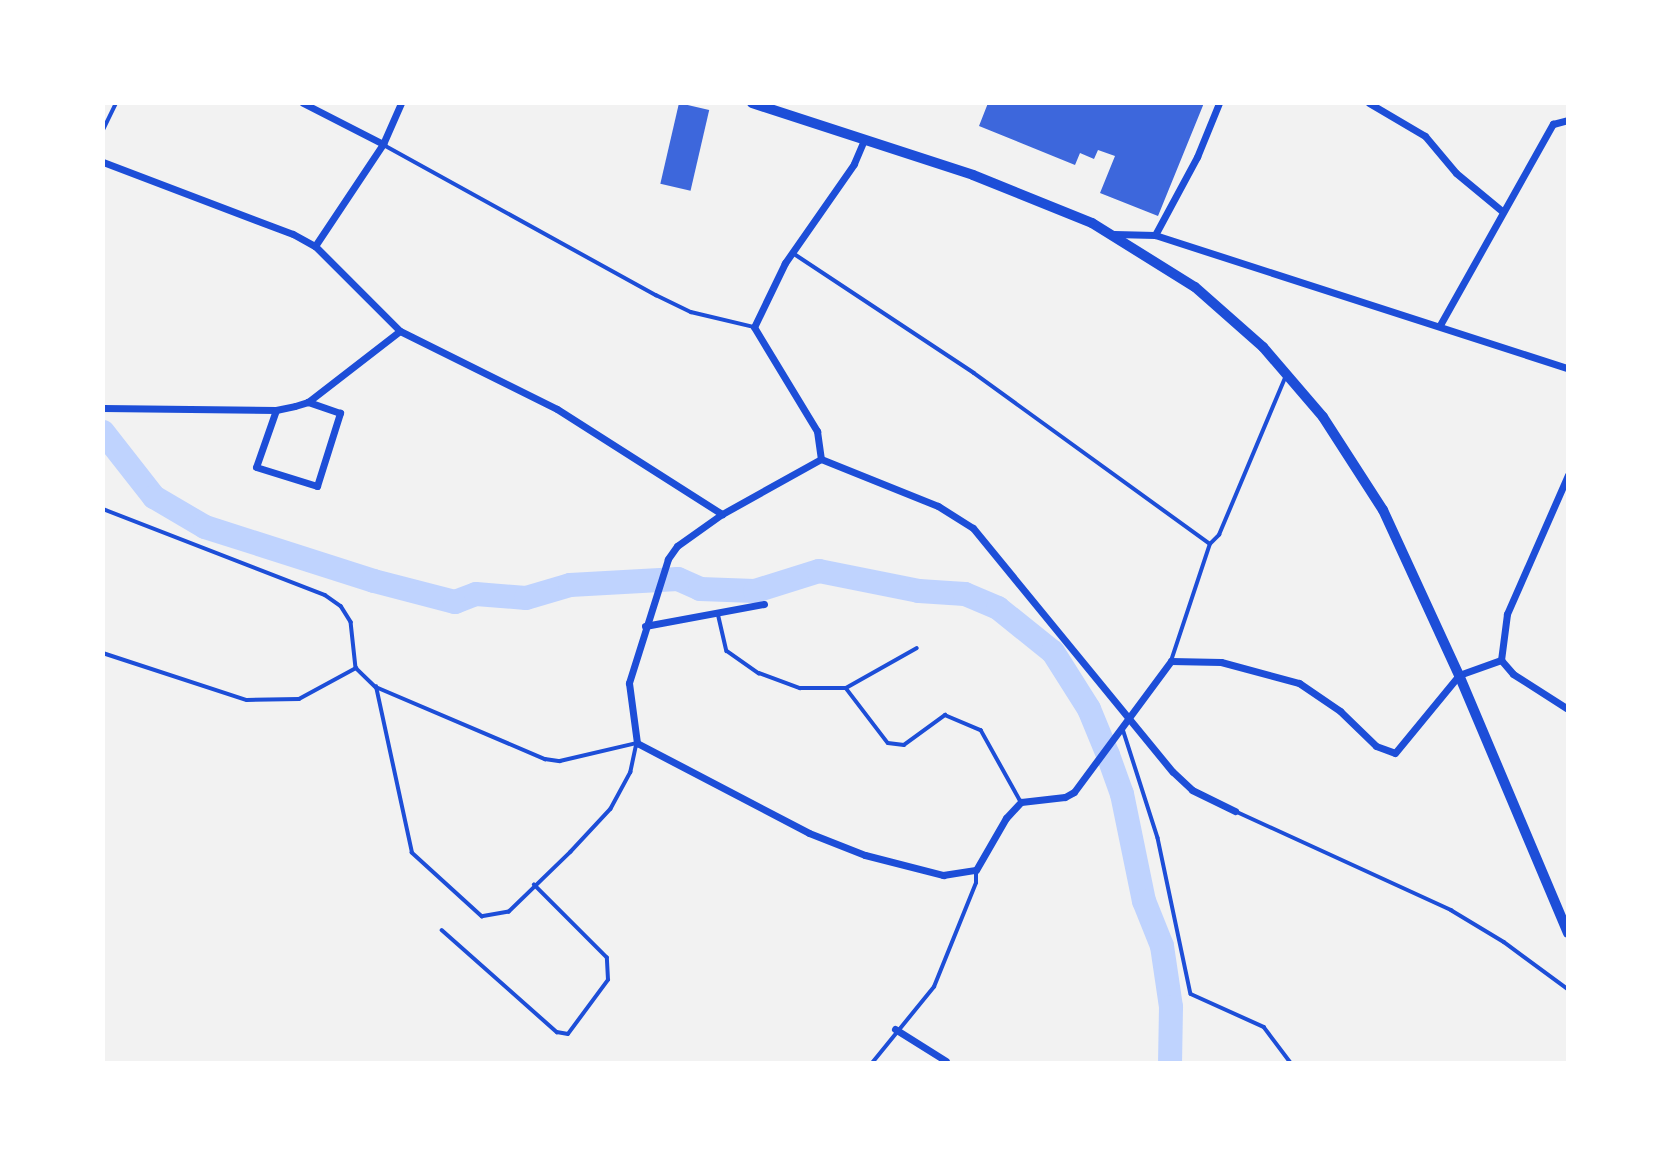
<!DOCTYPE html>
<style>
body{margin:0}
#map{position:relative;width:1671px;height:1166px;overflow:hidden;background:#f2f2f2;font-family:"Titillium Web",sans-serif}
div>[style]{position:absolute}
.river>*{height:24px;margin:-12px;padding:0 12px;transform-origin:12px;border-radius:12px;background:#bfd3fe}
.building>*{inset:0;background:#3d67dc;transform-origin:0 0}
.service>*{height:3.5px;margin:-1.75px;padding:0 1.75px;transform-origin:1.75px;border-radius:1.75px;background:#1d4ed8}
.minor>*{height:7px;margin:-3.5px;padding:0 3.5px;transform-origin:3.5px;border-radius:3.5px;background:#1d4ed8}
.secondary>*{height:10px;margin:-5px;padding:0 5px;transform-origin:5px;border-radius:5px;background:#1d4ed8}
span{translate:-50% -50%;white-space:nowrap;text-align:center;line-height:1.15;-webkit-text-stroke:5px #fff;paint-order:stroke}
.frame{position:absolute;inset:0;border:105px solid #fff;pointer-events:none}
</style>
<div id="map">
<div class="river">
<i style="left:103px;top:432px;width:83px;rotate:51.9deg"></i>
<i style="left:154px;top:497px;width:59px;rotate:30.5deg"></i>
<i style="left:205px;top:527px;width:177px;rotate:17.7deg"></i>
<i style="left:374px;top:581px;width:84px;rotate:14.5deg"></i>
<i style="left:455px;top:602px;width:22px;rotate:-21deg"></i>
<i style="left:476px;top:594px;width:50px;rotate:4.6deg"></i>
<i style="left:526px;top:598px;width:46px;rotate:-16.5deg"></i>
<i style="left:570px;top:585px;width:108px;rotate:-3.2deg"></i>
<i style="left:678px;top:579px;width:24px;rotate:24deg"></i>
<i style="left:700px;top:589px;width:55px;rotate:2.1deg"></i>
<i style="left:755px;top:591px;width:67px;rotate:-17.4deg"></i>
<i style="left:819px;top:571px;width:102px;rotate:11.3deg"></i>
<i style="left:919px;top:591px;width:46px;rotate:3.7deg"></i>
<i style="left:965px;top:594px;width:36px;rotate:23deg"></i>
<i style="left:998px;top:608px;width:70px;rotate:38.7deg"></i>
<i style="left:1053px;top:652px;width:67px;rotate:57.7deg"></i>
<i style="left:1089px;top:709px;width:50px;rotate:67.6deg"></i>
<i style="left:1108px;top:755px;width:41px;rotate:70.3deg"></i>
<i style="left:1122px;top:794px;width:109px;rotate:78.4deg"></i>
<i style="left:1144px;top:901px;width:48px;rotate:68.2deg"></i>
<i style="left:1162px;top:946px;width:62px;rotate:81.6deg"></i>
<i style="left:1171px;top:1007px;width:56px;rotate:91deg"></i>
</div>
<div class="building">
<i style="left:679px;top:103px;width:31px;height:83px;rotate:13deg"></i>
<i style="clip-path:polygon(988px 103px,1204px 103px,1158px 216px,1100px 193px,1115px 156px,1098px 150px,1094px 159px,1080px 153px,1075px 165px,979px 126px)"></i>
</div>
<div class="service">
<i style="left:103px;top:130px;width:30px;rotate:-64deg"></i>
<i style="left:384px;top:145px;width:311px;rotate:28.9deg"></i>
<i style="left:656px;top:295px;width:39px;rotate:26deg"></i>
<i style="left:691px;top:312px;width:65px;rotate:13.4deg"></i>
<i style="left:793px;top:253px;width:217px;rotate:33.5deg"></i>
<i style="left:974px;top:373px;width:291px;rotate:35.9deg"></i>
<i style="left:103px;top:509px;width:238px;rotate:21.2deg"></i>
<i style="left:325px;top:595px;width:19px;rotate:35deg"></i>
<i style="left:341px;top:606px;width:19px;rotate:58deg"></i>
<i style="left:351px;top:622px;width:46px;rotate:83.8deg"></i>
<i style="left:356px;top:668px;width:28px;rotate:44deg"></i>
<i style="left:376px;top:687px;width:184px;rotate:23.1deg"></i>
<i style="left:545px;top:759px;width:15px;rotate:8deg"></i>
<i style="left:560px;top:761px;width:79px;rotate:-13.2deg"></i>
<i style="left:637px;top:743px;width:30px;rotate:102deg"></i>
<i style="left:631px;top:772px;width:42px;rotate:118.4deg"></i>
<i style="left:611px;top:809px;width:59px;rotate:132.9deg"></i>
<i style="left:571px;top:852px;width:86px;rotate:135.9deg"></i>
<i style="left:509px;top:912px;width:27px;rotate:170deg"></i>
<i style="left:482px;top:917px;width:95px;rotate:-137.6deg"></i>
<i style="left:412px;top:853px;width:170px;rotate:-102.2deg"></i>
<i style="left:718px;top:613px;width:39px;rotate:77deg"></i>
<i style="left:727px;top:651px;width:39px;rotate:35deg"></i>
<i style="left:759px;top:673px;width:44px;rotate:20.1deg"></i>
<i style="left:800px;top:688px;width:46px"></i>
<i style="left:846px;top:688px;width:81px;rotate:-29.4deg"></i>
<i style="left:103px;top:653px;width:151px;rotate:18.1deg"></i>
<i style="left:247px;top:700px;width:52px;rotate:-1.1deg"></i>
<i style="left:299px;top:699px;width:65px;rotate:-28.5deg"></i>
<i style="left:1171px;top:661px;width:123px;rotate:-71.6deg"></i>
<i style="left:1210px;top:544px;width:13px;rotate:-45deg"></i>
<i style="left:1219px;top:535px;width:170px;rotate:-67.2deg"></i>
<i style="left:846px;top:688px;width:69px;rotate:52.6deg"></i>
<i style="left:888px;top:743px;width:16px;rotate:7deg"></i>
<i style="left:904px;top:745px;width:51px;rotate:-36.2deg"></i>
<i style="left:945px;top:715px;width:39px;rotate:23deg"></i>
<i style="left:981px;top:730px;width:82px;rotate:60.9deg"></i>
<i style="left:1123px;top:729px;width:114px;rotate:72.2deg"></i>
<i style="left:1158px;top:838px;width:159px;rotate:78.1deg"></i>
<i style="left:1191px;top:994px;width:80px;rotate:24.3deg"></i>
<i style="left:1264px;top:1027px;width:45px;rotate:53.1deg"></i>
<i style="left:1235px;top:811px;width:238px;rotate:24.6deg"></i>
<i style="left:1451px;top:910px;width:62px;rotate:31.1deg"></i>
<i style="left:1504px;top:942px;width:79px;rotate:36.3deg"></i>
<i style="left:442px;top:930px;width:154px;rotate:41.6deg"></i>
<i style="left:557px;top:1032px;width:11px;rotate:10deg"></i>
<i style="left:568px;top:1034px;width:67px;rotate:-53.5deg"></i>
<i style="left:608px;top:980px;width:22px;rotate:-93deg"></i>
<i style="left:607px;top:958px;width:103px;rotate:-135deg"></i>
<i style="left:872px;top:1063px;width:98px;rotate:-50.8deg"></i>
<i style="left:934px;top:987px;width:112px;rotate:-68deg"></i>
<i style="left:976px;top:883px;width:11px;rotate:-90deg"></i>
</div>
<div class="minor">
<i style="left:303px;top:103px;width:90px;rotate:27.1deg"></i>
<i style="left:1369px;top:103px;width:65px;rotate:30.5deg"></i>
<i style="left:1425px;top:136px;width:48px;rotate:50deg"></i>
<i style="left:1456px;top:173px;width:60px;rotate:39.6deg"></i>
<i style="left:864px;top:140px;width:26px;rotate:113deg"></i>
<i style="left:854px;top:164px;width:121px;rotate:124.9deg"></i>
<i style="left:785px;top:263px;width:71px;rotate:115.8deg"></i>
<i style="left:754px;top:327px;width:122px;rotate:58.8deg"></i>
<i style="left:817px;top:431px;width:28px;rotate:82deg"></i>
<i style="left:821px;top:459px;width:113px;rotate:150.9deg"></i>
<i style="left:722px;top:514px;width:55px;rotate:144.6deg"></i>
<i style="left:677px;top:546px;width:16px;rotate:125deg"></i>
<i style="left:668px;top:559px;width:130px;rotate:107.5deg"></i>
<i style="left:629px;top:683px;width:61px;rotate:82.4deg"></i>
<i style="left:637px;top:743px;width:194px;rotate:27.6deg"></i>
<i style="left:809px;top:833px;width:60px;rotate:21.4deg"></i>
<i style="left:865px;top:855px;width:81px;rotate:14.4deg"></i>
<i style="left:943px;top:875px;width:33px;rotate:-9deg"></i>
<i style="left:976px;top:870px;width:60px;rotate:-60deg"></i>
<i style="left:1006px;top:818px;width:22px;rotate:-47deg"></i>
<i style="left:1021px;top:802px;width:44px;rotate:-6.5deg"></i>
<i style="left:1065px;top:797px;width:10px;rotate:-29deg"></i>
<i style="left:1074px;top:792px;width:163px;rotate:-53.5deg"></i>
<i style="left:1171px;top:661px;width:50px;rotate:1.1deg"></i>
<i style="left:1221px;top:662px;width:81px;rotate:15.1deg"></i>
<i style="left:1299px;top:683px;width:50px;rotate:34.3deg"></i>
<i style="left:1340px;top:711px;width:50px;rotate:44.2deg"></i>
<i style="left:1376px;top:746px;width:20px;rotate:20deg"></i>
<i style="left:1395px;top:753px;width:101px;rotate:-50.6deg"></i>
<i style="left:1459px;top:675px;width:45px;rotate:-19.7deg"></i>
<i style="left:103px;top:162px;width:203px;rotate:20.8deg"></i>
<i style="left:293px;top:234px;width:25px;rotate:29deg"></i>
<i style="left:315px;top:246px;width:120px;rotate:45deg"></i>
<i style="left:400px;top:331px;width:175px;rotate:26.4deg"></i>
<i style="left:557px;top:409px;width:196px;rotate:32.5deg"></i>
<i style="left:1114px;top:234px;width:41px;rotate:1.4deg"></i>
<i style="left:1155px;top:235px;width:434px;rotate:17.9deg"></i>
<i style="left:1155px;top:235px;width:89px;rotate:-61.7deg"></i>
<i style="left:1197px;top:157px;width:58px;rotate:-67.8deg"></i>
<i style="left:315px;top:246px;width:123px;rotate:-56.3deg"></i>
<i style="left:383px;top:144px;width:45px;rotate:-66.3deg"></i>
<i style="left:1440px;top:325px;width:231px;rotate:-60.7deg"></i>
<i style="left:1553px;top:124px;width:16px;rotate:-15deg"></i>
<i style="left:103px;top:408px;width:173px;rotate:0.7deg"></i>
<i style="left:276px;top:410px;width:19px;rotate:-12deg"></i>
<i style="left:295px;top:406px;width:14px;rotate:-17deg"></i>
<i style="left:308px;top:402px;width:116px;rotate:-37.7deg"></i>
<i style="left:276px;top:410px;width:60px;rotate:109.3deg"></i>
<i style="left:256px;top:467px;width:64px;rotate:17.3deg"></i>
<i style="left:317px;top:486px;width:77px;rotate:-72.5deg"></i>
<i style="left:340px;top:413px;width:34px;rotate:-161deg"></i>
<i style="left:821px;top:459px;width:126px;rotate:21.9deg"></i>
<i style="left:938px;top:506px;width:41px;rotate:32.2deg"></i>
<i style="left:973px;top:528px;width:315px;rotate:50.7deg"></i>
<i style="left:1173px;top:772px;width:26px;rotate:43deg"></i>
<i style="left:1192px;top:790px;width:48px;rotate:26deg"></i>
<i style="left:1568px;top:475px;width:152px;rotate:113.7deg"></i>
<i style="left:1507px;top:614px;width:46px;rotate:97.4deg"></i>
<i style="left:1501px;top:660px;width:18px;rotate:49deg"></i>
<i style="left:1513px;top:674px;width:65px;rotate:32.5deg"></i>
<i style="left:645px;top:626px;width:121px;rotate:-10.5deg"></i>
<i style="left:895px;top:1029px;width:60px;rotate:32.1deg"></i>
</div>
<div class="secondary">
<i style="left:752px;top:103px;width:232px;rotate:18deg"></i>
<i style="left:973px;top:175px;width:128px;rotate:22deg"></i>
<i style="left:1092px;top:223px;width:121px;rotate:31.9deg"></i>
<i style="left:1195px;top:287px;width:91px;rotate:41.4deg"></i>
<i style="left:1263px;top:347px;width:92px;rotate:49.4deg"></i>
<i style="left:1323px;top:417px;width:111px;rotate:57.2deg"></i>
<i style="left:1383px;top:510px;width:182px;rotate:65.3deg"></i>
<i style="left:1459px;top:675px;width:280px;rotate:67.1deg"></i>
</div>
<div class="frame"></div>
</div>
